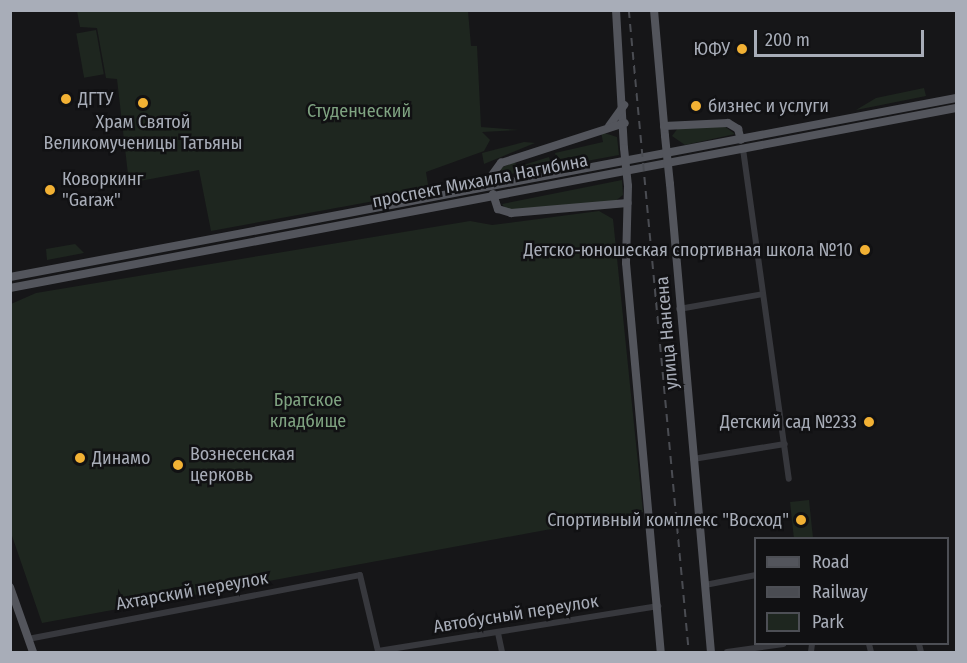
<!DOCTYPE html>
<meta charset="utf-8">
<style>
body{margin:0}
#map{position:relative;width:967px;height:663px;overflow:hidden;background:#161618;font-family:"Fira Sans Condensed",sans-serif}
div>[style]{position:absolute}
.green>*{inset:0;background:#1e261f;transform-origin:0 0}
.minor>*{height:6px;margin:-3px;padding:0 3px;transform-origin:3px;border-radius:3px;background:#37383d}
.major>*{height:8px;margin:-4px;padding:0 4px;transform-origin:4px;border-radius:4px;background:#53555c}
.rail>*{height:1.5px;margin-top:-0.75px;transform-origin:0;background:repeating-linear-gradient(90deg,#4a4c52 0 8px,transparent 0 14px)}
.major-bridge>*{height:8px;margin:-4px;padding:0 4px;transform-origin:4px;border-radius:4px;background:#53555c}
.dots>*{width:16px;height:16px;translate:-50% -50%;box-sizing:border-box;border:3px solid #111113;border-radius:50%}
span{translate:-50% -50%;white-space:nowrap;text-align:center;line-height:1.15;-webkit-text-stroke:5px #111113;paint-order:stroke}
.poi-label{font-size:18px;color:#a8adb8}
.right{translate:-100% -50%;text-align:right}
.left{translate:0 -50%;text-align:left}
.park-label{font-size:18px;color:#7fa381}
.street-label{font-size:18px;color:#a8adb8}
.frame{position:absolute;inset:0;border:12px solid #a8adb8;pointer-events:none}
.legend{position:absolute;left:754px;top:537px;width:195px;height:108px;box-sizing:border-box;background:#111113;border:2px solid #4d4f55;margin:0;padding:8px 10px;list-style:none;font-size:18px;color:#a8adb8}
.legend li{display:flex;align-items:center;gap:12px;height:30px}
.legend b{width:30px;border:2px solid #4d4f55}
.scale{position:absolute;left:754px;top:30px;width:170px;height:27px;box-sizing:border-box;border:3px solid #a8adb8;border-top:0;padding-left:8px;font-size:18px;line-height:21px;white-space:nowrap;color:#a8adb8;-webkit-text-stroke:4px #111113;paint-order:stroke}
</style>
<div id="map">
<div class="green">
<i style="clip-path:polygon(77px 11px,468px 11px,471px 46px,477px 46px,481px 127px,519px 130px,482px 132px,490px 140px,484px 151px,426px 172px,429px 191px,211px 231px,199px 170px,129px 183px,117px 79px,106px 78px,97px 28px,80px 27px)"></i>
<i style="left:96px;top:30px;width:45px;height:20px;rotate:80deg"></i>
<i style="clip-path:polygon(924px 88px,926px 96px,856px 110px,876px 98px)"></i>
<i style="clip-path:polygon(724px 126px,735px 134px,685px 145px,672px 136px,678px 128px)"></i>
<i style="clip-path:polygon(601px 132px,617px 137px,619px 155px,559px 166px,555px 153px,603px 142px)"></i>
<i style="clip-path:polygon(524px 142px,535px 143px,484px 164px,482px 153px)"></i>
<i style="clip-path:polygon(549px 157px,552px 168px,496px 176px,500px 168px,515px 162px,517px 167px)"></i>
<i style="clip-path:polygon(622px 180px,623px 195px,614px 202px,508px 211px,502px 204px)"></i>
<i style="clip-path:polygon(599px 211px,613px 219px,643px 512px,42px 623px,11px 533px,11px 304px,36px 293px,470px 221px,492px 225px)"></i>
<i style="clip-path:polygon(75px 244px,84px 253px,47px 260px,46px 249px)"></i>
<i style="left:809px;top:500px;width:38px;height:19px;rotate:84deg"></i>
</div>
<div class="minor">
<i style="left:743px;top:149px;width:333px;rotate:82.1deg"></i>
<i style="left:679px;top:309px;width:85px;rotate:-10.1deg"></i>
<i style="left:693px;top:459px;width:93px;rotate:-9.3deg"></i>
<i style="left:705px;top:585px;width:52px;rotate:-11.1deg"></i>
<i style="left:498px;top:633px;width:19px;rotate:78deg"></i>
<i style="left:28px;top:639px;width:338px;rotate:-10.9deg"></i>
<i style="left:360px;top:575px;width:78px;rotate:76.7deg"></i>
<i style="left:378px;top:651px;width:284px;rotate:-9.1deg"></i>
<i style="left:869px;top:644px;width:8px;rotate:76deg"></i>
<i style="left:919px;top:644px;width:8px;rotate:76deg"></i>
<i style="left:727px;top:652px;width:57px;rotate:-8.1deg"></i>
<i style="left:811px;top:652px;width:8px;rotate:-83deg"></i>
</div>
<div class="major">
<i style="left:616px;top:10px;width:138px;rotate:86.7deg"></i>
<i style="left:654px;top:10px;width:126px;rotate:85deg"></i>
<i style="left:609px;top:126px;width:26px;rotate:-54deg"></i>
<i style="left:664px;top:126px;width:64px;rotate:-2.7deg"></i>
<i style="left:728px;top:123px;width:12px;rotate:31deg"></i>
<i style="left:738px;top:129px;width:11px;rotate:75deg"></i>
<i style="left:670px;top:184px;width:470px;rotate:85deg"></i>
<i style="left:484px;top:186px;width:29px;rotate:-54deg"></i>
<i style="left:501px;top:163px;width:130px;rotate:-17.9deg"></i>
<i style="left:628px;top:186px;width:77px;rotate:91.5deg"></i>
<i style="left:626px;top:263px;width:391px;rotate:84.9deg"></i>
<i style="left:493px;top:194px;width:16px;rotate:72deg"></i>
<i style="left:498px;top:209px;width:14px;rotate:17deg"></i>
<i style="left:511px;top:213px;width:117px;rotate:-4.9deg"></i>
<i style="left:10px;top:277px;width:963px;rotate:-10.71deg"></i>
<i style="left:10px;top:288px;width:963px;rotate:-10.77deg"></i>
<i style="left:10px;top:587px;width:69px;rotate:70.5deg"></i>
</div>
<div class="rail">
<i style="left:629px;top:10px;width:645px;rotate:84.66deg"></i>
</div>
<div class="major-bridge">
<i style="left:665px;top:136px;width:48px;rotate:84.1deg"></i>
<i style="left:624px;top:148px;width:38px;rotate:84deg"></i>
</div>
<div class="dots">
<i style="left:742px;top:49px;background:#f2b134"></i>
<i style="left:66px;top:99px;background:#f2b134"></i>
<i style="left:143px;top:103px;background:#f2b134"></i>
<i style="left:696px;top:106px;background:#f2b134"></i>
<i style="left:50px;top:190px;background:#f2b134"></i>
<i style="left:865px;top:250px;background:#f2b134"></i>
<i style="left:869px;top:422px;background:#f2b134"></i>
<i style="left:80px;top:458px;background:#f2b134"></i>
<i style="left:178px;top:465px;background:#f2b134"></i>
<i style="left:801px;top:520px;background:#f2b134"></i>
</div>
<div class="poi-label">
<span class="right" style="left:730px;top:49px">ЮФУ</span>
<span class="left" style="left:78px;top:99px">ДГТУ</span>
<span class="left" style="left:708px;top:106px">бизнес и услуги</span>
<span style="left:143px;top:133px">Храм Святой<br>Великомученицы Татьяны</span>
<span class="left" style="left:62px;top:190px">Коворкинг<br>"Gаraж"</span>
<span class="right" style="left:853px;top:250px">Детско-юношеская спортивная школа №10</span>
<span class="right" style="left:857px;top:422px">Детский сад №233</span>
<span class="left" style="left:190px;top:465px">Вознесенская<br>церковь</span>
<span class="left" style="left:92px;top:458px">Динамо</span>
<span class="right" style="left:789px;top:520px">Спортивный комплекс "Восход"</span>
</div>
<div class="park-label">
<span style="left:359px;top:111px">Студенческий</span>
<span style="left:308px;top:411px">Братское<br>кладбище</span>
</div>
<div class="street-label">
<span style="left:480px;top:181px;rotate:-11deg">проспект Михаила Нагибина</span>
<span style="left:667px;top:333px;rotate:-95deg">улица Нансена</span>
<span style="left:192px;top:591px;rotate:-10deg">Ахтарский переулок</span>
<span style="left:516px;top:614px;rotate:-9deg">Автобусный переулок</span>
</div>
<div class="frame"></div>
<ul class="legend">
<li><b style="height:8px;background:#53555c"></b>Road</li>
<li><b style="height:8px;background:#4a4c52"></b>Railway</li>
<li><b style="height:16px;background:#1e261f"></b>Park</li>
</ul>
<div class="scale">200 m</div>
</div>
